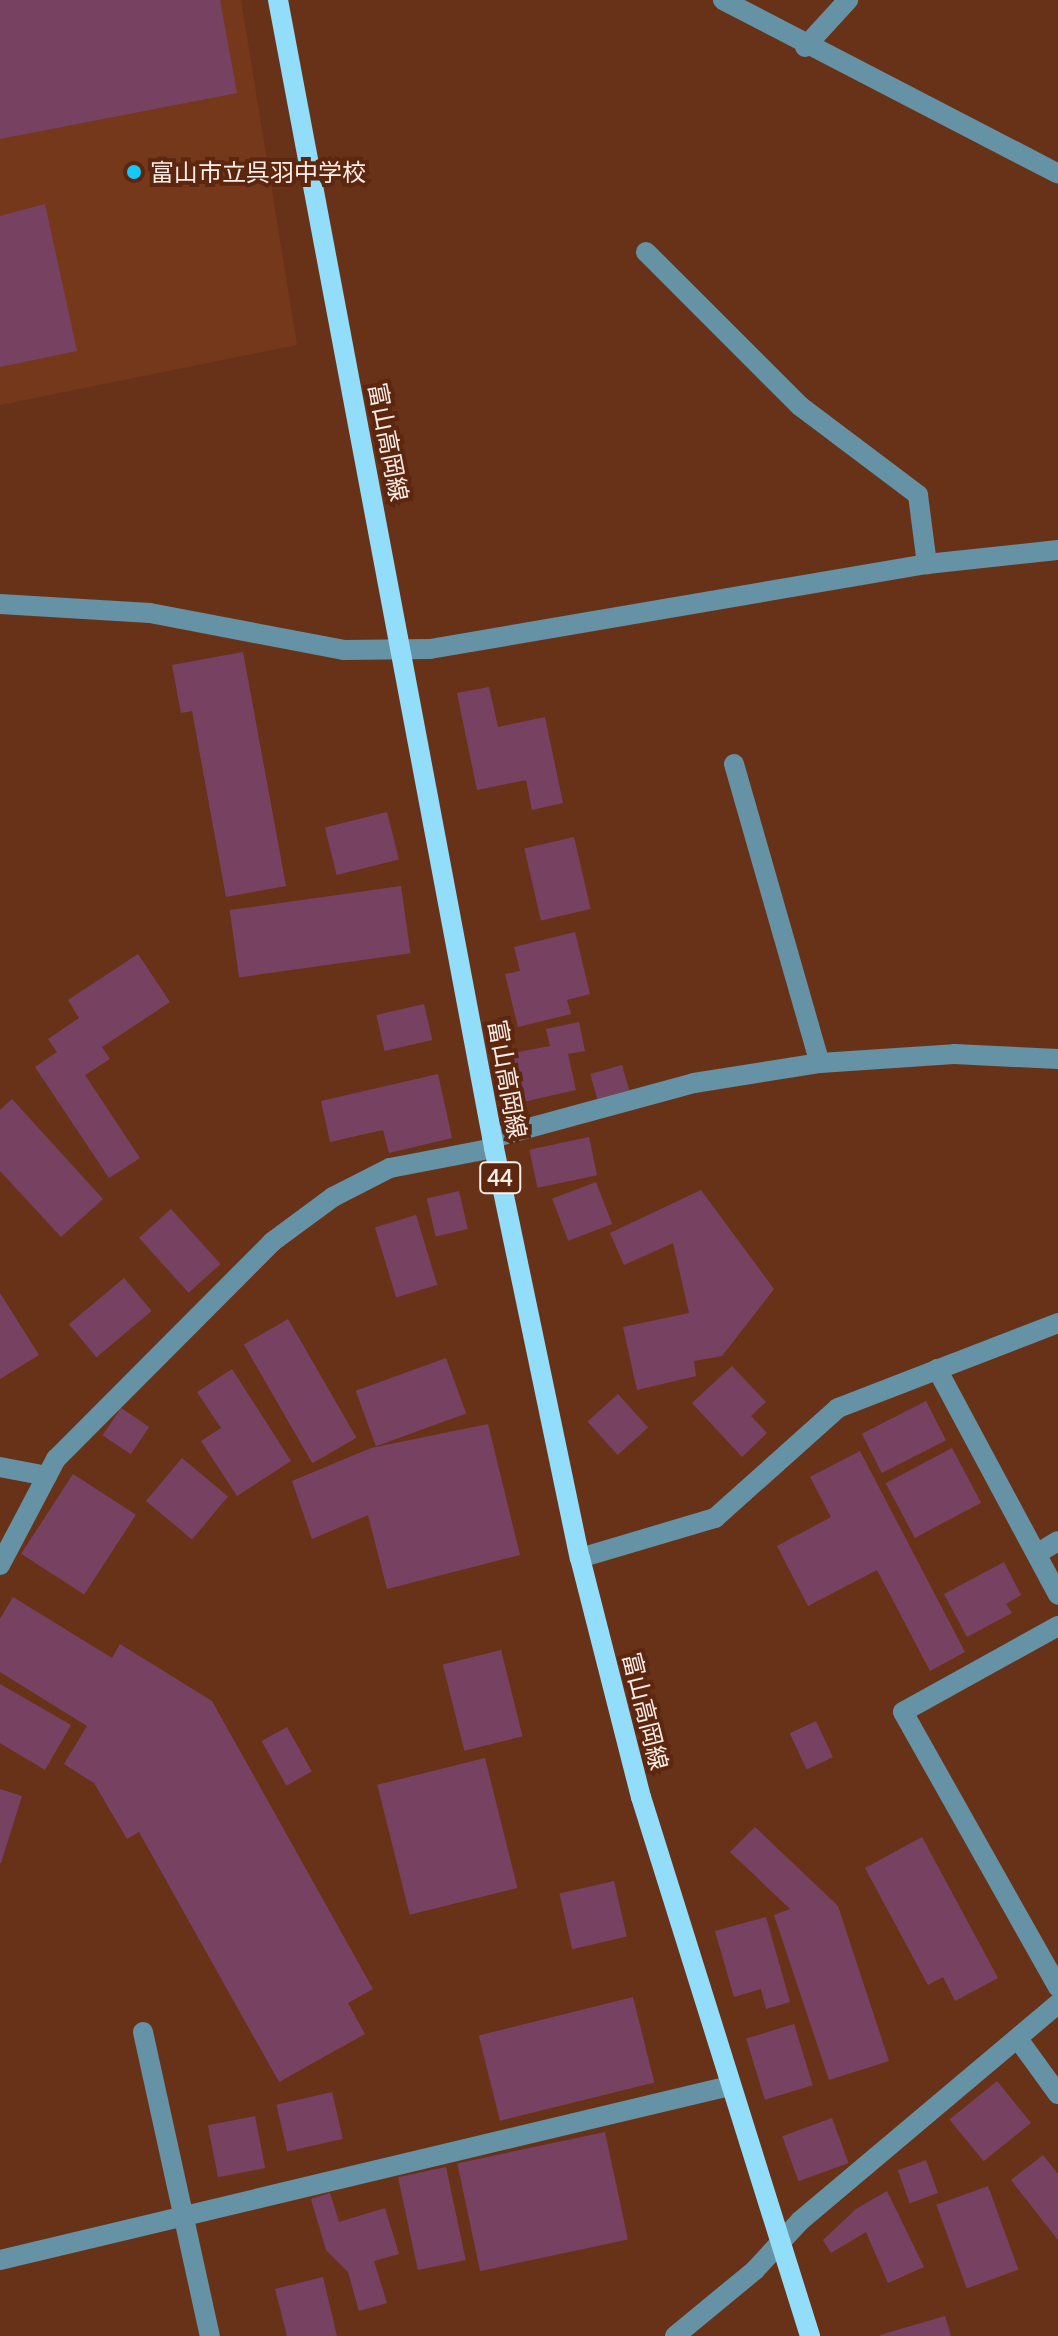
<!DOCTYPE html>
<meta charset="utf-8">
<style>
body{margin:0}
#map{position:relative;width:1058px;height:2336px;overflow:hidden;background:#683219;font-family:Lato,"Noto Sans JP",sans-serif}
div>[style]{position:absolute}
.built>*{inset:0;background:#75381b}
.building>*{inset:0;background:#774262;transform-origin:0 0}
.minor>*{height:20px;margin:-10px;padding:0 10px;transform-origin:10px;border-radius:10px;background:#6592a4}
.major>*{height:20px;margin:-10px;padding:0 10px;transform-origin:10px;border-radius:10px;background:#92ddf9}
.dots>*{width:22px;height:22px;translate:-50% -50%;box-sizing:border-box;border:4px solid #5c270e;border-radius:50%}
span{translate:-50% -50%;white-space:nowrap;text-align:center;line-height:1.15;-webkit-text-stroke:8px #5c270e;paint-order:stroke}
.shield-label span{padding:2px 6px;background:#5c270e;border:2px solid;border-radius:6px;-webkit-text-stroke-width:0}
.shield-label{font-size:22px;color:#fceee8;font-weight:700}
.poi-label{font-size:24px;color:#fceee8}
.left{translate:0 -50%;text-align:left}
.street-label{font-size:24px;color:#fceee8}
</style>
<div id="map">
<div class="built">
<i style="clip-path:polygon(0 0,241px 0,297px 345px,0 405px)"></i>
</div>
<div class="building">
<i style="clip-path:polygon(0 0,220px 0,237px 93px,0 139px)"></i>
<i style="clip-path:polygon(45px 204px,77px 351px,0 367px,0 216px)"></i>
<i style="clip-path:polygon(243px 652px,286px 886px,226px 897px,192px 711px,181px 713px,172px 665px)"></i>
<i style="clip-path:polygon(489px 687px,498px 727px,545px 717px,563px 803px,532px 810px,526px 780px,477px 790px,457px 693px)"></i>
<i style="left:387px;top:812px;width:49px;height:64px;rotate:76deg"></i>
<i style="left:574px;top:837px;width:74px;height:51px;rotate:77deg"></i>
<i style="left:401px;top:886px;width:68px;height:173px;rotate:82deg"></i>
<i style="clip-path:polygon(575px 932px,590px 994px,567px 1000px,571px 1014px,518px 1027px,505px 974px,520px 971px,514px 947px)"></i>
<i style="clip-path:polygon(138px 954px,170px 1002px,102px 1047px,110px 1059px,85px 1075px,140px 1158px,109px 1178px,35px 1067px,57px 1052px,48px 1039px,79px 1018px,68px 1000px)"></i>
<i style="left:424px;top:1004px;width:37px;height:49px;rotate:77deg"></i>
<i style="clip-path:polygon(579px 1022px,585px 1051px,568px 1054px,576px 1090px,523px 1102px,513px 1053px,550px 1046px,546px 1029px)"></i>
<i style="left:622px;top:1065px;width:26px;height:33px;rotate:74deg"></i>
<i style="clip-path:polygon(438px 1074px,452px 1138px,389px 1153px,383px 1130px,330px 1142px,321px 1101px)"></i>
<i style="clip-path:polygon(12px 1099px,103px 1199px,61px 1237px,0 1171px,0 1110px)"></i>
<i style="left:589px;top:1137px;width:39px;height:61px;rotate:78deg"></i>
<i style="left:596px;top:1182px;width:45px;height:47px;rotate:69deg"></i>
<i style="clip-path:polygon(701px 1190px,774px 1289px,722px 1356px,694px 1361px,696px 1376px,637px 1390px,623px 1327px,689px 1313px,673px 1243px,624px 1265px,610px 1233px)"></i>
<i style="left:459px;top:1191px;width:39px;height:33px;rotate:77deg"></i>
<i style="left:171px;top:1209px;width:74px;height:43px;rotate:48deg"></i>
<i style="left:416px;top:1215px;width:73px;height:43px;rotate:73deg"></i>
<i style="left:124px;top:1278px;width:43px;height:72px;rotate:50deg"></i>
<i style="clip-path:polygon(0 1293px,39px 1355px,0 1379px)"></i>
<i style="left:288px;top:1319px;width:137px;height:51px;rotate:60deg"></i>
<i style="left:446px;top:1358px;width:59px;height:96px;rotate:70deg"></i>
<i style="clip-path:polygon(732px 1366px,766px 1402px,751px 1416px,767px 1433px,742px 1457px,692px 1403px)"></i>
<i style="clip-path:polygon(232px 1369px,291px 1461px,237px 1496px,201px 1441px,221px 1428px,197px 1392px)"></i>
<i style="left:618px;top:1394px;width:45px;height:41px;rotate:48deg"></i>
<i style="left:926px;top:1401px;width:44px;height:72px;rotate:63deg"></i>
<i style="left:121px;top:1408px;width:34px;height:33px;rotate:34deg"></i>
<i style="clip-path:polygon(488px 1424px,520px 1555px,387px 1589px,368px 1515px,312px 1539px,292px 1481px,371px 1448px)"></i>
<i style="left:952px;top:1448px;width:62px;height:75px;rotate:62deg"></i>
<i style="clip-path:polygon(860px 1451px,965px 1652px,930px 1671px,877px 1570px,808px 1606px,777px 1546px,831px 1517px,810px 1477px)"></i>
<i style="left:182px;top:1458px;width:60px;height:56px;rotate:40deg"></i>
<i style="left:73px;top:1474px;width:75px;height:95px;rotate:33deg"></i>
<i style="clip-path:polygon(1004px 1562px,1021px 1595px,1006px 1604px,1012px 1613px,967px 1637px,944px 1594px)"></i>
<i style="clip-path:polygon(13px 1597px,112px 1658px,120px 1644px,212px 1701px,373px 1989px,348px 2003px,365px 2034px,279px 2082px,139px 1832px,127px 1839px,94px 1783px,64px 1764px,87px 1726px,0 1672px,0 1619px)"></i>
<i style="left:501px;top:1650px;width:89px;height:60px;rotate:76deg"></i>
<i style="clip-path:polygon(0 1684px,71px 1725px,45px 1770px,0 1743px)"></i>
<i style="left:816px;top:1721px;width:40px;height:29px;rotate:65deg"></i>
<i style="left:287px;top:1727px;width:51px;height:29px;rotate:61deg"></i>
<i style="left:485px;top:1758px;width:134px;height:111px;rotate:76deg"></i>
<i style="clip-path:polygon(0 1789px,22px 1796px,1px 1863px,0 1863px)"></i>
<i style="clip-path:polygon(755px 1827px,838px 1906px,889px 2061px,829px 2080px,774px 1915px,790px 1909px,730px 1852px)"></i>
<i style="clip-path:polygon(922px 1837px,998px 1978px,955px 2001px,943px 1977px,928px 1985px,865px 1868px)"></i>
<i style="left:614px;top:1881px;width:57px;height:56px;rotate:77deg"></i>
<i style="clip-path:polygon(766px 1917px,790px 2002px,766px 2009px,761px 1989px,734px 1997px,715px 1931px)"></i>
<i style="left:633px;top:1997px;width:88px;height:159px;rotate:76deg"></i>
<i style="left:794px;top:2024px;width:64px;height:50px;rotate:73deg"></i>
<i style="left:997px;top:2081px;width:54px;height:61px;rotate:51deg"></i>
<i style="left:332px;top:2092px;width:48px;height:57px;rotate:77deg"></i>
<i style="left:255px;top:2116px;width:53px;height:48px;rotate:79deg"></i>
<i style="left:832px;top:2118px;width:48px;height:53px;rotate:70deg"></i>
<i style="left:605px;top:2132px;width:110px;height:151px;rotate:78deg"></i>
<i style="clip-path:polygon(1043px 2155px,1058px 2174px,1058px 2240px,1011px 2180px)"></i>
<i style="left:926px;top:2160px;width:35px;height:30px;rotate:70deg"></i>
<i style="left:446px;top:2167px;width:95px;height:49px;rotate:78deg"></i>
<i style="left:988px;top:2186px;width:89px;height:55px;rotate:70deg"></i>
<i style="clip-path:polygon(887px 2191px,924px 2267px,888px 2283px,866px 2232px,831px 2253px,823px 2240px,856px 2209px)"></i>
<i style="clip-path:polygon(330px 2193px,339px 2222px,385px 2208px,399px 2254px,374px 2261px,387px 2303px,359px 2311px,348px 2272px,326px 2250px,311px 2199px)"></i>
<i style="clip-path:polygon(323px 2277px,337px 2336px,287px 2336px,275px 2289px)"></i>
<i style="clip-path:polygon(945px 2316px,951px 2336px,880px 2336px,880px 2335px)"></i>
</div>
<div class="minor">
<i style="left:723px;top:0;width:377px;rotate:27.4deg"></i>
<i style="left:805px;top:47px;width:64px;rotate:-47.5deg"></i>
<i style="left:646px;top:252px;width:218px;rotate:45deg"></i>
<i style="left:800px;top:406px;width:148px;rotate:37deg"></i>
<i style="left:918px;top:495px;width:70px;rotate:82.6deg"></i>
<i style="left:0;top:604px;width:150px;rotate:3.4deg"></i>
<i style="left:150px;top:613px;width:197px;rotate:10.8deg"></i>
<i style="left:344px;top:650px;width:86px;rotate:-0.7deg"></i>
<i style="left:430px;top:649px;width:504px;rotate:-9.71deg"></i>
<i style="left:927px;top:564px;width:132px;rotate:-6.1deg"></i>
<i style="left:734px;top:764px;width:311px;rotate:74deg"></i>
<i style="left:492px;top:1138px;width:209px;rotate:-15.2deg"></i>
<i style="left:694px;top:1083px;width:128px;rotate:-9deg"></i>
<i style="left:820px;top:1063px;width:134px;rotate:-3.8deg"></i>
<i style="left:954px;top:1054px;width:104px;rotate:2.8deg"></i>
<i style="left:937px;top:1369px;width:256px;rotate:61.8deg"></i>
<i style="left:0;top:1467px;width:48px;rotate:10.8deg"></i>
<i style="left:1038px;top:1553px;width:23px;rotate:-31deg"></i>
<i style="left:580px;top:1558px;width:141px;rotate:-16.5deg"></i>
<i style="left:715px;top:1518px;width:165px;rotate:-41.8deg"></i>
<i style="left:838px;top:1408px;width:236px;rotate:-21.1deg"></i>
<i style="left:0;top:1565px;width:120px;rotate:-62.2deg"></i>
<i style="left:56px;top:1459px;width:306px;rotate:-45.1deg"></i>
<i style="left:272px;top:1242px;width:76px;rotate:-36.4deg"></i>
<i style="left:333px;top:1197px;width:64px;rotate:-27deg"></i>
<i style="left:390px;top:1168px;width:106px;rotate:-10.9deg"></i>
<i style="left:1058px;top:1626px;width:177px;rotate:151deg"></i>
<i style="left:903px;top:1712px;width:316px;rotate:60.6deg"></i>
<i style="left:143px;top:2032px;width:311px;rotate:77.6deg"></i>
<i style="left:1018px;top:2039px;width:68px;rotate:54deg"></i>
<i style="left:0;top:2260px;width:749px;rotate:-13.42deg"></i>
<i style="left:675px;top:2336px;width:104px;rotate:-39.5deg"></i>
<i style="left:755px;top:2270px;width:67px;rotate:-47.4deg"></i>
<i style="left:800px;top:2221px;width:337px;rotate:-40.1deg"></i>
</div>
<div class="major">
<i style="left:278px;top:0;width:1168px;rotate:79.34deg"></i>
<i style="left:494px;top:1148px;width:419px;rotate:78.2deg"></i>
<i style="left:580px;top:1558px;width:247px;rotate:75.7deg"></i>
<i style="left:641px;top:1797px;width:565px;rotate:72.59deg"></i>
</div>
<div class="dots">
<i style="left:134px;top:172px;background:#15cafb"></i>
</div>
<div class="shield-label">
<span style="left:500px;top:1178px">44</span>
</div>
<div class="poi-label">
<span class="left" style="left:150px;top:172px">富山市立呉羽中学校</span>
</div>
<div class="street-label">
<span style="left:389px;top:442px;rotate:79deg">富山高岡線</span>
<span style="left:508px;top:1079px;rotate:80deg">富山高岡線</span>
<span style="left:646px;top:1711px;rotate:76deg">富山高岡線</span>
</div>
</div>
